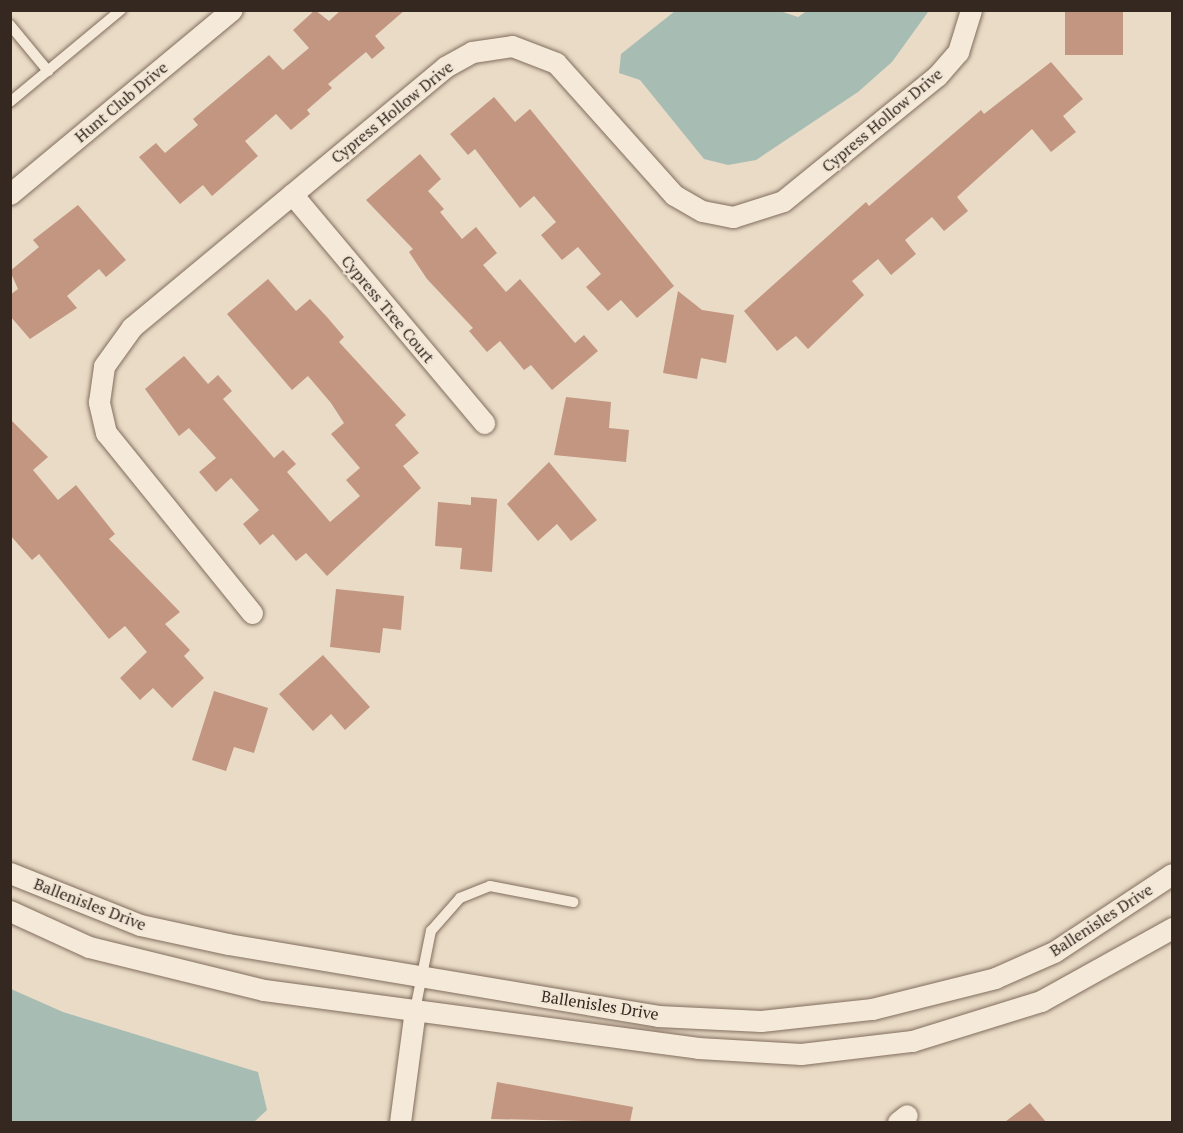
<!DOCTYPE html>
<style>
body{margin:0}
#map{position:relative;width:1183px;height:1133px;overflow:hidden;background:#e9dbc6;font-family:"PT Serif",serif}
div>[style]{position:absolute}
.water>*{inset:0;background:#a7bdb4}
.building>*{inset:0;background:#c29681;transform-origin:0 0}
.roads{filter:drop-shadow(0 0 2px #826e5e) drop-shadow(0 0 2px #826e5e)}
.service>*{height:10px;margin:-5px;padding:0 5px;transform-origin:5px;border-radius:5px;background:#f5ead9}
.minor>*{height:21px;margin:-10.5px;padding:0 10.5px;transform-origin:10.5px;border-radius:10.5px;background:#f5ead9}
span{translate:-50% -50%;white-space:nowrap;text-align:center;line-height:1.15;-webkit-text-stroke:4.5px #f1e6d5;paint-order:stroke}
.street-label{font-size:16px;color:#342820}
.frame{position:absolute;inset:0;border:12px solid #342820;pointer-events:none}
</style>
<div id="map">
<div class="water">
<i style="clip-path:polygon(808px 10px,928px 12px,892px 62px,858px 92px,756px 160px,728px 165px,704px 159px,640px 80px,619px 73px,621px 54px,675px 11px,780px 11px,798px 17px)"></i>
<i style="clip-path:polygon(11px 989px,63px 1012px,258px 1072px,267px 1110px,254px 1122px,11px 1122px)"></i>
</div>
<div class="building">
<i style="clip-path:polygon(315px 10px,329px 21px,341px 10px,405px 10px,375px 36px,385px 48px,372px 59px,366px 52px,328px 84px,332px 88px,307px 110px,310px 114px,291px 130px,276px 114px,245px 141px,258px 156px,212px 196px,203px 185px,180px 204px,139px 157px,156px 143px,165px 153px,198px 125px,193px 119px,269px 55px,283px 70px,309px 48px,293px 30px)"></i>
<i style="left:1065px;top:10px;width:58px;height:45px"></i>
<i style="clip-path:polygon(1051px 62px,1083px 99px,1063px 116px,1076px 132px,1051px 152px,1032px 129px,957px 197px,968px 211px,944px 231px,932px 217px,905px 240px,916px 254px,891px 275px,878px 259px,852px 281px,864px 295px,808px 349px,796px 336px,777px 351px,744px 311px,866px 202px,869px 206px,981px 110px,984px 114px)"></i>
<i style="clip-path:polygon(494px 97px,515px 122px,530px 109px,674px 286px,637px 318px,621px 300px,608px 311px,586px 287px,601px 274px,578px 247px,562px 260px,541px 235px,556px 222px,534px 196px,520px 208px,475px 149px,468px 155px,450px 134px)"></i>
<i style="clip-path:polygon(420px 154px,441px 179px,428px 191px,444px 209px,440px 212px,462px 239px,476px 227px,497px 253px,483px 265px,506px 292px,520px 279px,575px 343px,584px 335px,598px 351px,552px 390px,531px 365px,524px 370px,500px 341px,487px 352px,469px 331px,473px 328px,427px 279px,409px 252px,413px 249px,366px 200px)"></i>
<i style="clip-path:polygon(78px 205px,126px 260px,106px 277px,99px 269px,67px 296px,77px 308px,30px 339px,10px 316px,10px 295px,18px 289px,10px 271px,39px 247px,33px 240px)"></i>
<i style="clip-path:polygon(268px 279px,296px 311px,310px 299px,327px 317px,344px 337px,339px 342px,406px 415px,395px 425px,419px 453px,403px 466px,421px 488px,327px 576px,306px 553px,296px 561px,273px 534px,260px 545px,243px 524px,259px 510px,231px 478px,216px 492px,199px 472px,216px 458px,189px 428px,179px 436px,145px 389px,184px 356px,208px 384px,218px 375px,232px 391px,223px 399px,274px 458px,283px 450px,296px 464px,287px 472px,330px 522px,360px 496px,346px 480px,360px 468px,331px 434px,344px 423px,331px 403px,308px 376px,292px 390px,227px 314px)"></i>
<i style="clip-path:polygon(678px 291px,702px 310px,734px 315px,726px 363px,701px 358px,697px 379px,663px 373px)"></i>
<i style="clip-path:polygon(566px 397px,611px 402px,609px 428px,629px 430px,626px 462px,554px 455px)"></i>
<i style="clip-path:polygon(10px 419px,48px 457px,33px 470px,58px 500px,76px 485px,115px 534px,109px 539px,180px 612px,165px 624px,190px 650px,184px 656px,204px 678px,172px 708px,153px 688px,140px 700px,120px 678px,147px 652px,125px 626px,109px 639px,39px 554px,32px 560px,10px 535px)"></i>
<i style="clip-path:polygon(549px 462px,597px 520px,571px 541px,557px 524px,538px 541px,507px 504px)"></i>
<i style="clip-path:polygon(471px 497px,497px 499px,492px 572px,460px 569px,462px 548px,435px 546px,438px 502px,471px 505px)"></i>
<i style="clip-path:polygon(336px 589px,404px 596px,401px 630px,383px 628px,380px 653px,330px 647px)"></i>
<i style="clip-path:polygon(323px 655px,370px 707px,345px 730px,331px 714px,313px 731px,279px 694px)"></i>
<i style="clip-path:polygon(214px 691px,268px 708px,254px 753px,234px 747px,226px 771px,192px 760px)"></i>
<i style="clip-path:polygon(497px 1082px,633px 1107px,630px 1122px,491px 1119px)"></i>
<i style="clip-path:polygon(1030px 1103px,1046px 1122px,1005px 1122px)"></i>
</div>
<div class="roads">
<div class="service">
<i style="left:10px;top:25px;width:60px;rotate:50.4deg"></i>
<i style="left:10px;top:102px;width:144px;rotate:-39.7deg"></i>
<i style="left:415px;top:1010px;width:81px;rotate:-78.6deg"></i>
<i style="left:431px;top:931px;width:44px;rotate:-48.7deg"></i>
<i style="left:460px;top:898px;width:32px;rotate:-22deg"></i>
<i style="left:490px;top:886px;width:85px;rotate:10.9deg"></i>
</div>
<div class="minor">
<i style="left:10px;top:194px;width:288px;rotate:-39.7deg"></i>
<i style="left:292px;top:194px;width:299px;rotate:50deg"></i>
<i style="left:252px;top:613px;width:232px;rotate:-129deg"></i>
<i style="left:106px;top:433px;width:32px;rotate:-103deg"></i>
<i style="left:99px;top:402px;width:36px;rotate:-82deg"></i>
<i style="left:104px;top:366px;width:48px;rotate:-54.3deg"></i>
<i style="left:132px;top:327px;width:407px;rotate:-39.7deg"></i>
<i style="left:445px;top:67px;width:31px;rotate:-29deg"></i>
<i style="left:472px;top:52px;width:40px;rotate:-8.5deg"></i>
<i style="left:512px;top:46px;width:47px;rotate:21.1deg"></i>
<i style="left:556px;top:63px;width:177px;rotate:48.2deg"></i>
<i style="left:674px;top:195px;width:32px;rotate:30deg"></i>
<i style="left:702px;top:211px;width:32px;rotate:11deg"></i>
<i style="left:733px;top:217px;width:52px;rotate:-17.7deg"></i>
<i style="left:783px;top:201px;width:198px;rotate:-39.1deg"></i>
<i style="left:937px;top:76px;width:32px;rotate:-49deg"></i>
<i style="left:958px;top:52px;width:44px;rotate:-72.8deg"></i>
<i style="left:10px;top:873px;width:140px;rotate:21.8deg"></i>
<i style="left:140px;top:925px;width:90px;rotate:12.2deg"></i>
<i style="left:228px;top:944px;width:436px;rotate:9.5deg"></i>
<i style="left:658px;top:1016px;width:103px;rotate:2.8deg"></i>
<i style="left:761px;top:1021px;width:112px;rotate:-6.2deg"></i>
<i style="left:872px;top:1009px;width:127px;rotate:-14.1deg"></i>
<i style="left:995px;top:978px;width:64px;rotate:-23.8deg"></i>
<i style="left:1054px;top:952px;width:141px;rotate:-33.5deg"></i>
<i style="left:10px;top:911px;width:87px;rotate:24.5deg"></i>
<i style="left:89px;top:947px;width:180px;rotate:13.8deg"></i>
<i style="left:264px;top:990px;width:438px;rotate:7.6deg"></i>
<i style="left:698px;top:1048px;width:103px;rotate:3.3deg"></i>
<i style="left:801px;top:1054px;width:112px;rotate:-6.7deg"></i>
<i style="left:912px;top:1041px;width:135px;rotate:-17.2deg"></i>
<i style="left:1041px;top:1001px;width:150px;rotate:-29.1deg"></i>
<i style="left:400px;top:1122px;width:113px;rotate:-82.4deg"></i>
<i style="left:898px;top:1122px;width:11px;rotate:-38deg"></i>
</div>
</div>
<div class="street-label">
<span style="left:121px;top:102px;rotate:-40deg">Hunt Club Drive</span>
<span style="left:392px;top:112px;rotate:-39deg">Cypress Hollow Drive</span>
<span style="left:882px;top:120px;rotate:-40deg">Cypress Hollow Drive</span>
<span style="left:388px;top:309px;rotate:50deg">Cypress Tree Court</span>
<span style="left:90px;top:904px;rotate:21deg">Ballenisles Drive</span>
<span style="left:1101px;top:920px;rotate:-33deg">Ballenisles Drive</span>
<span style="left:600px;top:1005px;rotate:9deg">Ballenisles Drive</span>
</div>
<div class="frame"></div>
</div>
